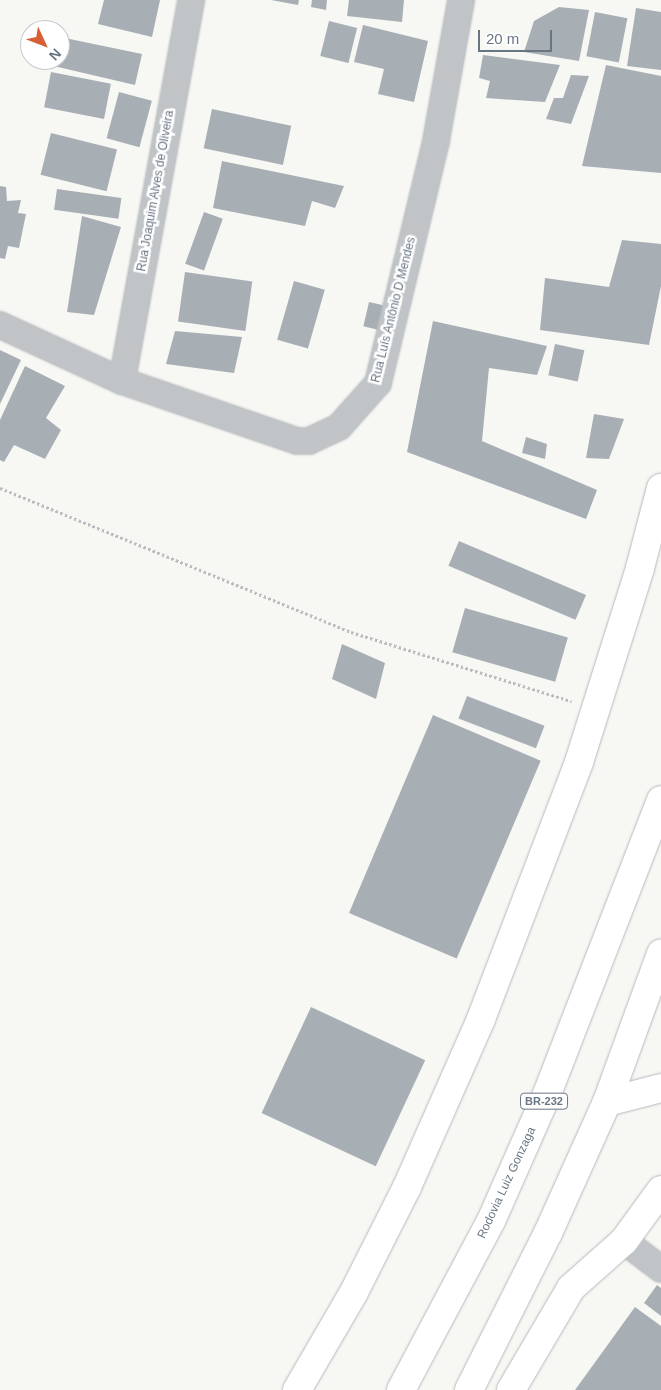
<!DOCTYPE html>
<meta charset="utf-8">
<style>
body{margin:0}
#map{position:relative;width:661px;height:1390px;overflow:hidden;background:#f7f7f4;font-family:Arial,sans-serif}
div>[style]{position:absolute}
.building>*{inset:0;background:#a8afb4;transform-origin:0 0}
.path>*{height:3px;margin-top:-1.5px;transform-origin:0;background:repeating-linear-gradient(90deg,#babdbf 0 2.5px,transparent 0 5px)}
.roads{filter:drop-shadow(0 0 1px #b6b9bd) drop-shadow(0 0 1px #b6b9bd)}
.minor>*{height:26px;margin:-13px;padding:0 13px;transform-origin:13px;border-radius:13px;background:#c0c4c7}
.primary>*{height:28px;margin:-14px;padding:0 14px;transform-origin:14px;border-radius:14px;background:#fff}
.trunk>*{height:28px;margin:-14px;padding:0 14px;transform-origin:14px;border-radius:14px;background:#fff}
span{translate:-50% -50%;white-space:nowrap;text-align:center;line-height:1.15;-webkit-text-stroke:5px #fff;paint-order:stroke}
.shield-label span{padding:1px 4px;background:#fff;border:1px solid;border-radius:4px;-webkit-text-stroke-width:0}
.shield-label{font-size:11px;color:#687683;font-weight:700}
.street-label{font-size:12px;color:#687683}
.north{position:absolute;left:20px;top:20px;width:50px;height:50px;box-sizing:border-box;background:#fff;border:1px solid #c3c8cd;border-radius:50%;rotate:133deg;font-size:14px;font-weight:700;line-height:20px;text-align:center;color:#687683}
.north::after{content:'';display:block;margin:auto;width:18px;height:22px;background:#d56035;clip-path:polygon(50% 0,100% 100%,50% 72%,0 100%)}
.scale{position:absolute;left:478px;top:30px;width:74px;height:22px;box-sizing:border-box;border:2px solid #687683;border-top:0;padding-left:6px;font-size:15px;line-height:18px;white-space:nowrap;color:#687683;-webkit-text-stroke:4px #fff;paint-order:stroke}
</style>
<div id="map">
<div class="building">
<i style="clip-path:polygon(104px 0,160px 0,152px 37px,98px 24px)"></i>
<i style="clip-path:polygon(271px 0,299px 0,298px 5px)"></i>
<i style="clip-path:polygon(312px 0,327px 0,326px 10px,311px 7px)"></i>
<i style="clip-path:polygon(349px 0,404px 0,402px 22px,347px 16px)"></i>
<i style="clip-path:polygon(559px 7px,589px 10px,579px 61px,524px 52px,534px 21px)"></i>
<i style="clip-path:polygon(636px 8px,661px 12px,661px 70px,627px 66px)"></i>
<i style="left:595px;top:12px;width:33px;height:45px;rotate:11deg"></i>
<i style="left:329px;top:21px;width:29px;height:36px;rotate:14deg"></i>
<i style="clip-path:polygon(363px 25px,428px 41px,414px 102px,378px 94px,384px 69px,354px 62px)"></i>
<i style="clip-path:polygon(60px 37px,142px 54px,135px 85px,45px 64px,46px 60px,60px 60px)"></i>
<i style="clip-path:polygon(483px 55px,560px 65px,545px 102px,486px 98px,490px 81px,479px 78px)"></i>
<i style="clip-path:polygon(606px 65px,661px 76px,661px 173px,582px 166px)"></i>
<i style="left:51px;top:72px;width:61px;height:36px;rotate:11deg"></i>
<i style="clip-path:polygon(571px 75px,589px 76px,571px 124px,546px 119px,554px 98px,563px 98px)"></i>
<i style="left:119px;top:92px;width:34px;height:48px;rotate:15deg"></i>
<i style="left:212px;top:109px;width:81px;height:40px;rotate:12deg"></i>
<i style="left:51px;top:133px;width:68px;height:43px;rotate:14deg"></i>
<i style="clip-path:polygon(222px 161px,344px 186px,335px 208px,312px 201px,305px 226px,213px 208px)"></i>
<i style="clip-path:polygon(0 186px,6px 187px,7px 201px,21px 200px,18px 213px,26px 214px,19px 248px,8px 246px,5px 259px,0 258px)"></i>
<i style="left:57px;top:189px;width:65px;height:21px;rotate:8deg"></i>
<i style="left:204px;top:212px;width:20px;height:55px;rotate:20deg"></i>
<i style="clip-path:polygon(82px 216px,121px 227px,94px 315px,67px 312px)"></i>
<i style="clip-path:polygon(622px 240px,661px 244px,661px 286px,649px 345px,540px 330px,545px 278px,609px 287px)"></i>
<i style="left:185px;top:272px;width:68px;height:50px;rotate:8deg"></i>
<i style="left:294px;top:281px;width:32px;height:61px;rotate:16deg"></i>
<i style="left:369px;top:302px;width:17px;height:25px;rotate:13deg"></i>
<i style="clip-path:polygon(433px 321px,547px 346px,537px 375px,489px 368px,482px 441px,597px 490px,586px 519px,407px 452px)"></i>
<i style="clip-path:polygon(175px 331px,242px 337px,234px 373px,166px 364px)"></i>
<i style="left:555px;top:344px;width:30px;height:32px;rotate:12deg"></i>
<i style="clip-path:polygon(0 350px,21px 360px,0 404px)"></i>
<i style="clip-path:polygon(25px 366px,65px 386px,46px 418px,61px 430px,45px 459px,14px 445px,4px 462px,0 460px,0 420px)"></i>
<i style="clip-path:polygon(594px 414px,624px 419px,609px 459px,586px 458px)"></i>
<i style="clip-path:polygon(526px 437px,547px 444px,545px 459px,522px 453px)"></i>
<i style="left:459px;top:541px;width:138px;height:27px;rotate:23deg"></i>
<i style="left:465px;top:608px;width:107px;height:46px;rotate:16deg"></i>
<i style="clip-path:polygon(342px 644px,385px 663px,376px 699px,332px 679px)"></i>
<i style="left:467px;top:696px;width:83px;height:24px;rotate:21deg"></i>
<i style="left:433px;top:715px;width:117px;height:215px;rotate:23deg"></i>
<i style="left:311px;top:1007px;width:126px;height:117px;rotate:25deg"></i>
<i style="clip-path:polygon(657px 1285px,661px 1288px,661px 1316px,644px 1303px)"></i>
<i style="clip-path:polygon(635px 1307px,661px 1326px,661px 1390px,575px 1390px)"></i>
</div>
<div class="path">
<i style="left:0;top:488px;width:379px;rotate:22.3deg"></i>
<i style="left:351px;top:632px;width:231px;rotate:17.4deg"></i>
</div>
<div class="roads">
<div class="minor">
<i style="left:0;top:325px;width:134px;rotate:24.7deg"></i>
<i style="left:122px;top:381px;width:185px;rotate:18.9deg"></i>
<i style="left:297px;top:441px;width:12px"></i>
<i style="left:309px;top:441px;width:33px;rotate:-25deg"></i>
<i style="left:339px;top:427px;width:59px;rotate:-48.4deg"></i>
<i style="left:378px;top:383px;width:249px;rotate:-76.5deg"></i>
<i style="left:436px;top:141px;width:143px;rotate:-79.9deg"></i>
<i style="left:122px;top:381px;width:387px;rotate:-79.7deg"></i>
<i style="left:624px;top:1241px;width:46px;rotate:37.1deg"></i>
</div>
<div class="primary">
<i style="left:297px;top:1390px;width:113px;rotate:-59.8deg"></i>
<i style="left:354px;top:1292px;width:118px;rotate:-63.2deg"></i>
<i style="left:407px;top:1187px;width:184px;rotate:-66.2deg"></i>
<i style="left:481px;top:1019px;width:275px;rotate:-69.1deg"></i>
<i style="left:579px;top:762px;width:203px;rotate:-72.5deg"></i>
<i style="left:640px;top:568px;width:83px;rotate:-75.3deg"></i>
<i style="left:511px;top:1390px;width:118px;rotate:-59.5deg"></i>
<i style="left:571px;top:1288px;width:71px;rotate:-41.6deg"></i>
<i style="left:624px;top:1241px;width:63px;rotate:-54deg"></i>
</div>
<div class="trunk">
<i style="left:607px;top:1102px;width:56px;rotate:-14.5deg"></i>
<i style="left:401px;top:1390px;width:191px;rotate:-62deg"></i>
<i style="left:491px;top:1221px;width:139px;rotate:-66.2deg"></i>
<i style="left:547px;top:1094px;width:315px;rotate:-68.8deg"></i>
<i style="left:469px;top:1390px;width:176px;rotate:-63.3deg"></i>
<i style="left:548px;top:1233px;width:144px;rotate:-65.8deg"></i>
<i style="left:607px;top:1102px;width:158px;rotate:-70deg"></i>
</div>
</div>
<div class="shield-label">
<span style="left:544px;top:1101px">BR-232</span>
</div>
<div class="street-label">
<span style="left:156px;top:191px;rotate:-80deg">Rua Joaquim Alves de Oliveira</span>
<span style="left:394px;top:310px;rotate:-76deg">Rua Luís Antônio D Mendes</span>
<span style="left:507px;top:1183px;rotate:-65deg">Rodovia Luiz Gonzaga</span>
</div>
<div class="north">N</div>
<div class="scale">20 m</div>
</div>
